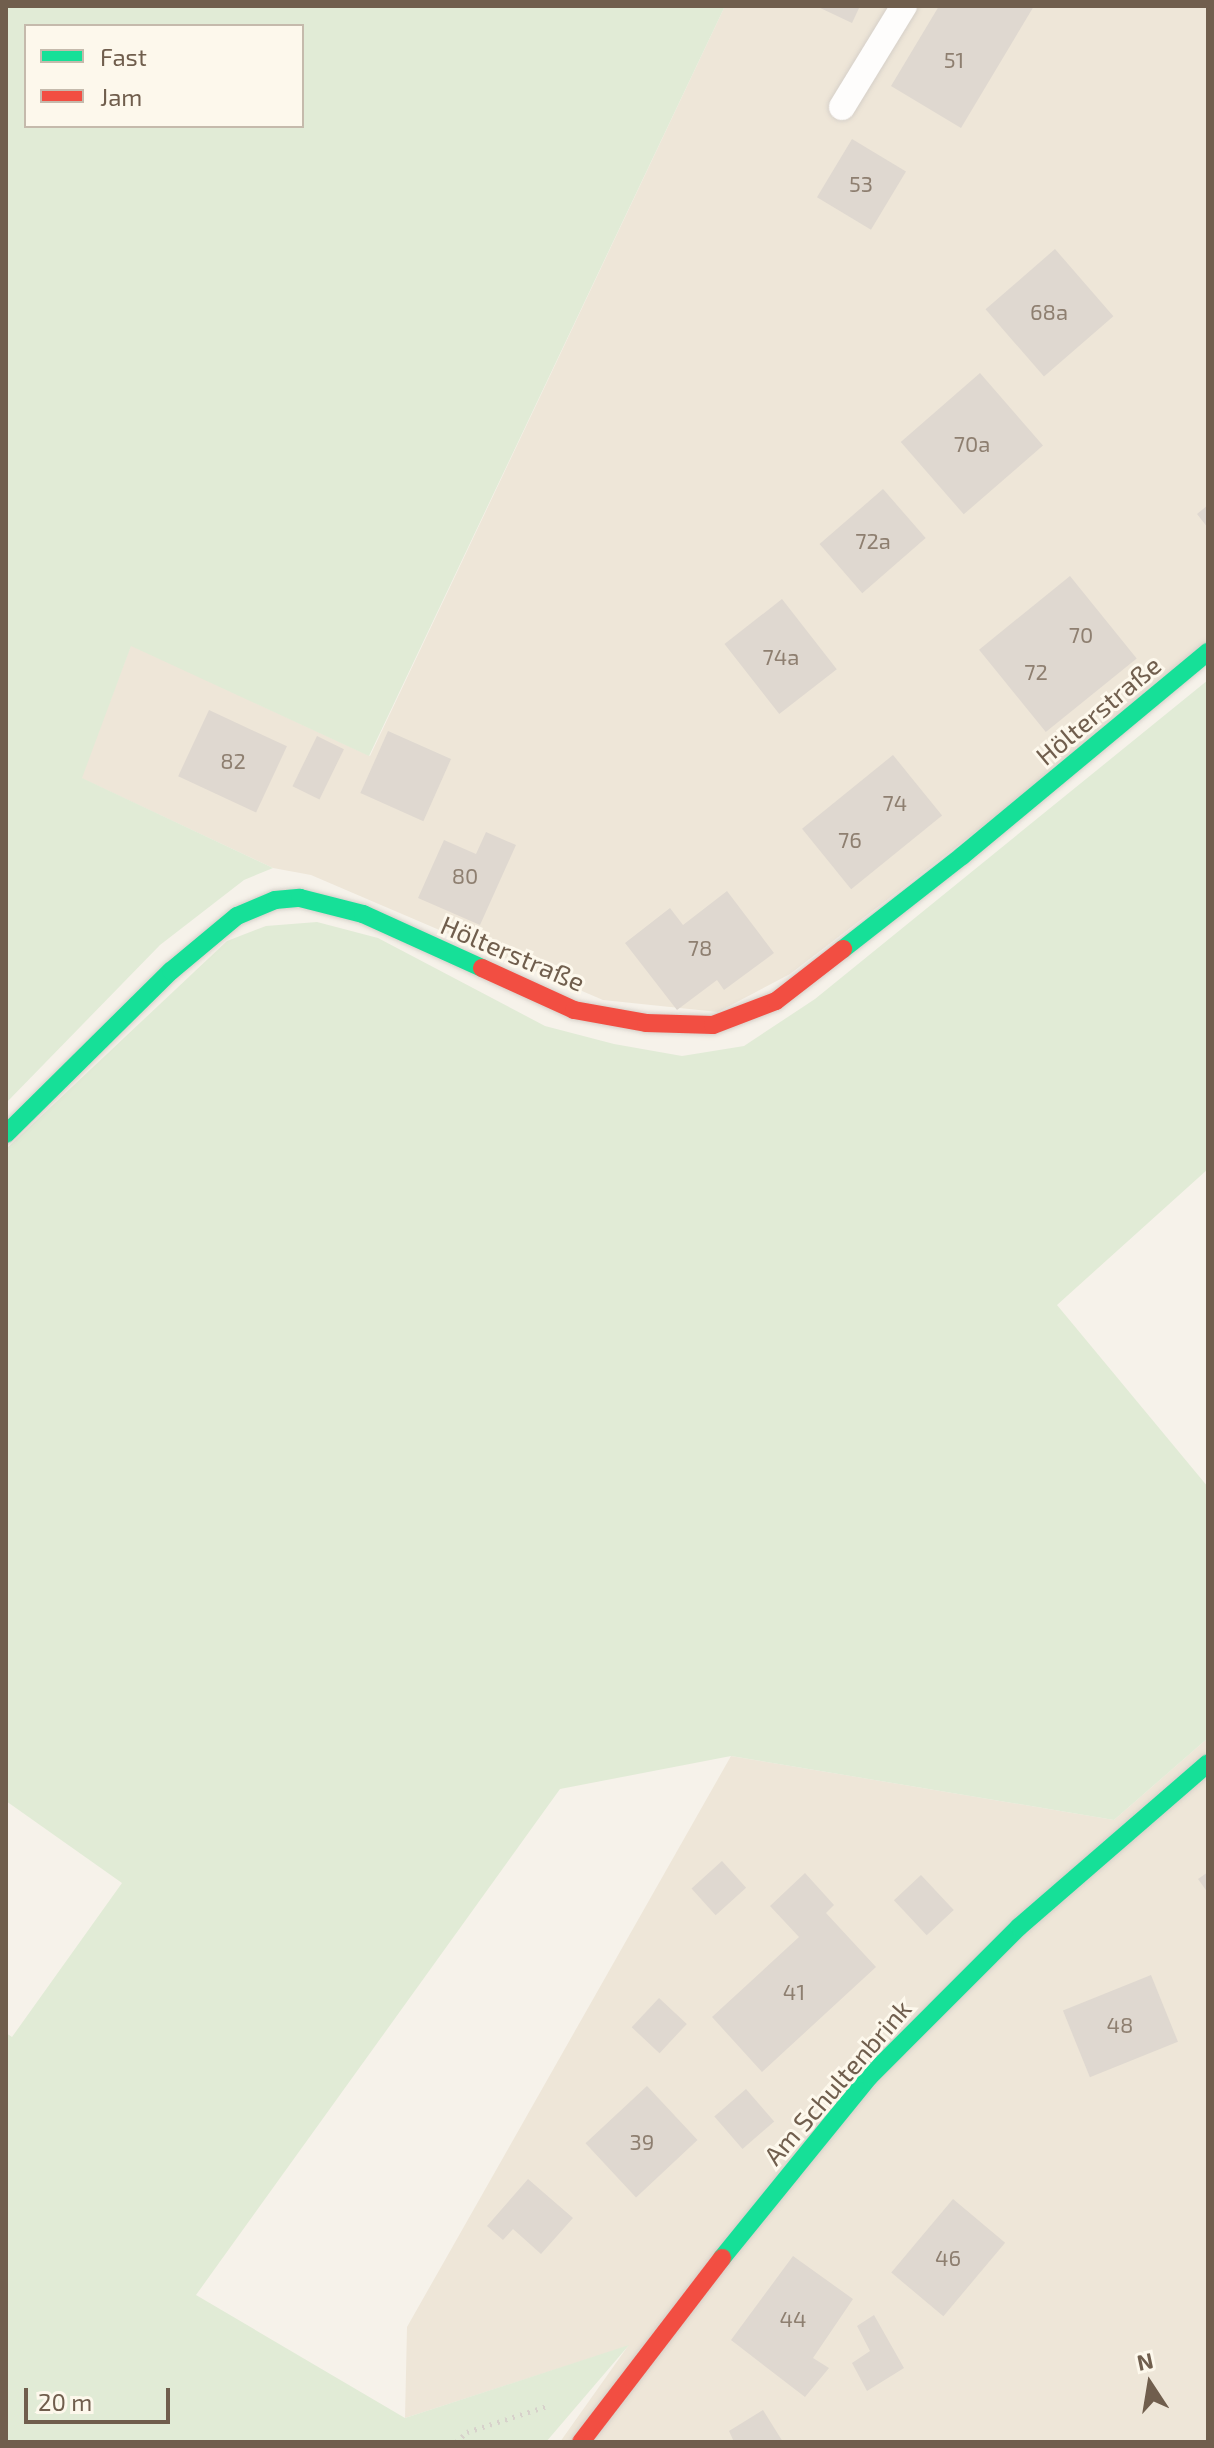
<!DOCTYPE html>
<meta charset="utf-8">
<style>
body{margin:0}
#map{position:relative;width:1214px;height:2448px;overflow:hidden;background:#f6f2ea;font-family:"Exo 2",sans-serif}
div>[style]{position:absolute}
.residential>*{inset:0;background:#eee6d8}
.green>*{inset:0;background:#e1ebd6}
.building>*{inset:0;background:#dfd8d0;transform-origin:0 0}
.path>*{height:5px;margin-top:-2.5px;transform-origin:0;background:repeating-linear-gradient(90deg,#d7d1cb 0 2px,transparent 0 8px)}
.roads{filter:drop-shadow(0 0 2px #d5cfc8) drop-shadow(0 0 2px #d5cfc8)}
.lane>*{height:26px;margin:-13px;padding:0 13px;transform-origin:13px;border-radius:13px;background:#fefdfc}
.fast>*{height:18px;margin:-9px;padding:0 9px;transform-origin:9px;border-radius:9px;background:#16e098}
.jam>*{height:18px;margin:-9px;padding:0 9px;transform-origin:9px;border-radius:9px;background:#f24e42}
span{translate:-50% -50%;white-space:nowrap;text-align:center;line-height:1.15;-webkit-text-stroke:6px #fdf8ec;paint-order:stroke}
.number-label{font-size:22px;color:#8e7f70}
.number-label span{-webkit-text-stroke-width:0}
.street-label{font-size:26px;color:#705e4d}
.frame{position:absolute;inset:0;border:8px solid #705e4d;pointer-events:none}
.legend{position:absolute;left:24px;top:24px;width:280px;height:104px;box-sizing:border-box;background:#fdf8ec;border:2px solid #c5baac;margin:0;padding:10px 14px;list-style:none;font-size:24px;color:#705e4d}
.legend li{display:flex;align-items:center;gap:16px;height:40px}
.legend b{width:40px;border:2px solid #c5baac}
.north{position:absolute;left:1110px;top:2344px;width:80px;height:80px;-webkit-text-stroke:6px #fdf8ec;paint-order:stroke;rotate:348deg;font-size:22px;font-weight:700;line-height:32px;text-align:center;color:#705e4d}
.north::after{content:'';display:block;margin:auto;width:28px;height:36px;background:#705e4d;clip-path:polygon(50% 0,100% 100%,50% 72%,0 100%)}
.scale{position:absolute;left:24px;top:2388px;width:146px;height:36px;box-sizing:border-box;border:4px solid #705e4d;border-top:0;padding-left:10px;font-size:24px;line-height:28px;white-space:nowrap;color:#705e4d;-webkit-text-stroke:6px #fdf8ec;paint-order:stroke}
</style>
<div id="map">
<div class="residential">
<i style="clip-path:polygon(725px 6px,1208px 6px,1208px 654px,790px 974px,718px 1012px,603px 1000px,311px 875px,273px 868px,81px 778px,131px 645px,370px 756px)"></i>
<i style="clip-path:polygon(1208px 1738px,1208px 2442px,560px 2442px,628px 2346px,405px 2418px,407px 2327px,731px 1756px,1114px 1820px)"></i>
</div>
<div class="green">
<i style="clip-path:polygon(evenodd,6px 6px,725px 6px,369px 756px,131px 646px,82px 778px,273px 868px,244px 880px,160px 945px,6px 1103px,6px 6px,26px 26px,302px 26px,302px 126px,26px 126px,26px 26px)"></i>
<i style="clip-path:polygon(1208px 680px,1208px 1169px,1057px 1305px,1208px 1487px,1208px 1738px,1114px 1820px,731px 1756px,560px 1789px,196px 2295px,405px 2418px,629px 2345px,546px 2442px,6px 2442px,6px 2033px,12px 2037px,122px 1883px,6px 1801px,6px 1149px,227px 941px,266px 926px,317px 922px,378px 938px,545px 1026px,614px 1044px,682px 1056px,744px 1046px,815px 999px)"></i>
</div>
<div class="building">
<i style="clip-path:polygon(816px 6px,860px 6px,852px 23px)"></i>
<i style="clip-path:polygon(939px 6px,1034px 6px,961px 128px,891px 86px)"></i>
<i style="left:852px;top:139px;width:63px;height:68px;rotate:31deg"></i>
<i style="left:1055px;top:249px;width:89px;height:92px;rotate:49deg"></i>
<i style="left:980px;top:373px;width:96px;height:105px;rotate:49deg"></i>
<i style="left:883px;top:489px;width:65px;height:84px;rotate:49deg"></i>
<i style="clip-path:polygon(1208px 505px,1208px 528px,1197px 514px)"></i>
<i style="left:1070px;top:576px;width:106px;height:117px;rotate:51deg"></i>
<i style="left:782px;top:599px;width:89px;height:73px;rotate:52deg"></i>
<i style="left:209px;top:710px;width:86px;height:73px;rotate:25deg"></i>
<i style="left:388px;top:731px;width:69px;height:68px;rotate:24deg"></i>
<i style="left:317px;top:736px;width:30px;height:56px;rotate:26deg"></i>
<i style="left:893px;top:755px;width:78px;height:117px;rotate:51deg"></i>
<i style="clip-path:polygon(486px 832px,516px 845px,480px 925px,418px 898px,444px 840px,476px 854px)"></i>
<i style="clip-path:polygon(727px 891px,774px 953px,724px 990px,717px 980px,677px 1010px,625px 943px,670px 908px,683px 925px)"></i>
<i style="left:722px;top:1861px;width:36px;height:41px;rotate:48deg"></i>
<i style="clip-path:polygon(1208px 1872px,1208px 1893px,1198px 1879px)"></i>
<i style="clip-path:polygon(805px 1873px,834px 1905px,826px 1913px,876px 1967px,762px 2072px,712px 2017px,799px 1937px,770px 1906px)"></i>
<i style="left:921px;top:1875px;width:48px;height:37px;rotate:47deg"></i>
<i style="left:1151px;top:1975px;width:72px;height:95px;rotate:68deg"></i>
<i style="left:659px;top:1998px;width:38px;height:40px;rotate:43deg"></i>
<i style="left:647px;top:2086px;width:74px;height:84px;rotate:47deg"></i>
<i style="left:746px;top:2089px;width:43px;height:42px;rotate:49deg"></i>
<i style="clip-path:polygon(528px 2179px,573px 2218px,541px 2254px,513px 2229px,503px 2240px,487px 2226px)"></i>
<i style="left:953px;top:2199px;width:68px;height:96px;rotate:40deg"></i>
<i style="clip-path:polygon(793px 2256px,853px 2299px,813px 2358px,829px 2368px,805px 2397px,731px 2340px)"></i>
<i style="clip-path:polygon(874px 2315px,904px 2368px,867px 2391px,852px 2363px,870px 2351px,857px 2326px)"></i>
<i style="clip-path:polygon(763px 2410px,783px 2442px,734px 2442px,729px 2431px)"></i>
</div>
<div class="path">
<i style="left:456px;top:2442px;width:15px;rotate:-42deg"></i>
<i style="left:467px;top:2432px;width:84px;rotate:-18deg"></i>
</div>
<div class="roads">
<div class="lane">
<i style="left:842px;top:107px;width:119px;rotate:-58.5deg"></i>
</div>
<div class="fast">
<i style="left:843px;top:949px;width:151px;rotate:-38deg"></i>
<i style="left:962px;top:856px;width:320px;rotate:-39.7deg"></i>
<i style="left:6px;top:1134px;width:232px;rotate:-44.7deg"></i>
<i style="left:171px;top:971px;width:86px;rotate:-39.8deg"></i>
<i style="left:237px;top:916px;width:41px;rotate:-22.8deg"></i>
<i style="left:275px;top:900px;width:25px;rotate:-5deg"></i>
<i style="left:300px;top:898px;width:65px;rotate:14.3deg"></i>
<i style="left:363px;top:914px;width:131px;rotate:24.4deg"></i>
<i style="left:722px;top:2258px;width:233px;rotate:-50.9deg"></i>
<i style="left:869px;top:2077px;width:212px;rotate:-45deg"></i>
<i style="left:1019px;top:1927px;width:250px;rotate:-40.9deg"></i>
</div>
<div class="jam">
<i style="left:482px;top:968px;width:101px;rotate:24.5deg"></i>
<i style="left:574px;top:1010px;width:73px;rotate:10.2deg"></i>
<i style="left:646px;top:1023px;width:67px;rotate:1.7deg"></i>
<i style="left:713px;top:1025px;width:67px;rotate:-20.9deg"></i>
<i style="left:776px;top:1001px;width:85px;rotate:-37.8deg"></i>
<i style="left:581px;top:2442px;width:232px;rotate:-52.5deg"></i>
</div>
</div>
<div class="number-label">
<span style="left:954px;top:60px">51</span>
<span style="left:861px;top:184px">53</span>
<span style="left:1049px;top:312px">68a</span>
<span style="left:972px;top:444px">70a</span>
<span style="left:873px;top:541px">72a</span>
<span style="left:1081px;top:635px">70</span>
<span style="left:781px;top:657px">74a</span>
<span style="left:1036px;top:672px">72</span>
<span style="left:233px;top:761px">82</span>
<span style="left:895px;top:803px">74</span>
<span style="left:850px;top:840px">76</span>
<span style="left:465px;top:876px">80</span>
<span style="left:700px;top:948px">78</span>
<span style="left:794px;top:1992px">41</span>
<span style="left:1120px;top:2025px">48</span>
<span style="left:642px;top:2142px">39</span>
<span style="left:948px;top:2258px">46</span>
<span style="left:793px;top:2319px">44</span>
</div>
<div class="street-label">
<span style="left:1098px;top:710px;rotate:-40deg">Hölterstraße</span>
<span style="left:513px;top:953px;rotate:23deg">Hölterstraße</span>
<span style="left:837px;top:2082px;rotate:-49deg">Am Schultenbrink</span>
</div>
<div class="frame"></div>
<ul class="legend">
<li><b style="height:10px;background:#16e098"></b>Fast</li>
<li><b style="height:10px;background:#f24e42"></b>Jam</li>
</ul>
<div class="north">N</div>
<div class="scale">20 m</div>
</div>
